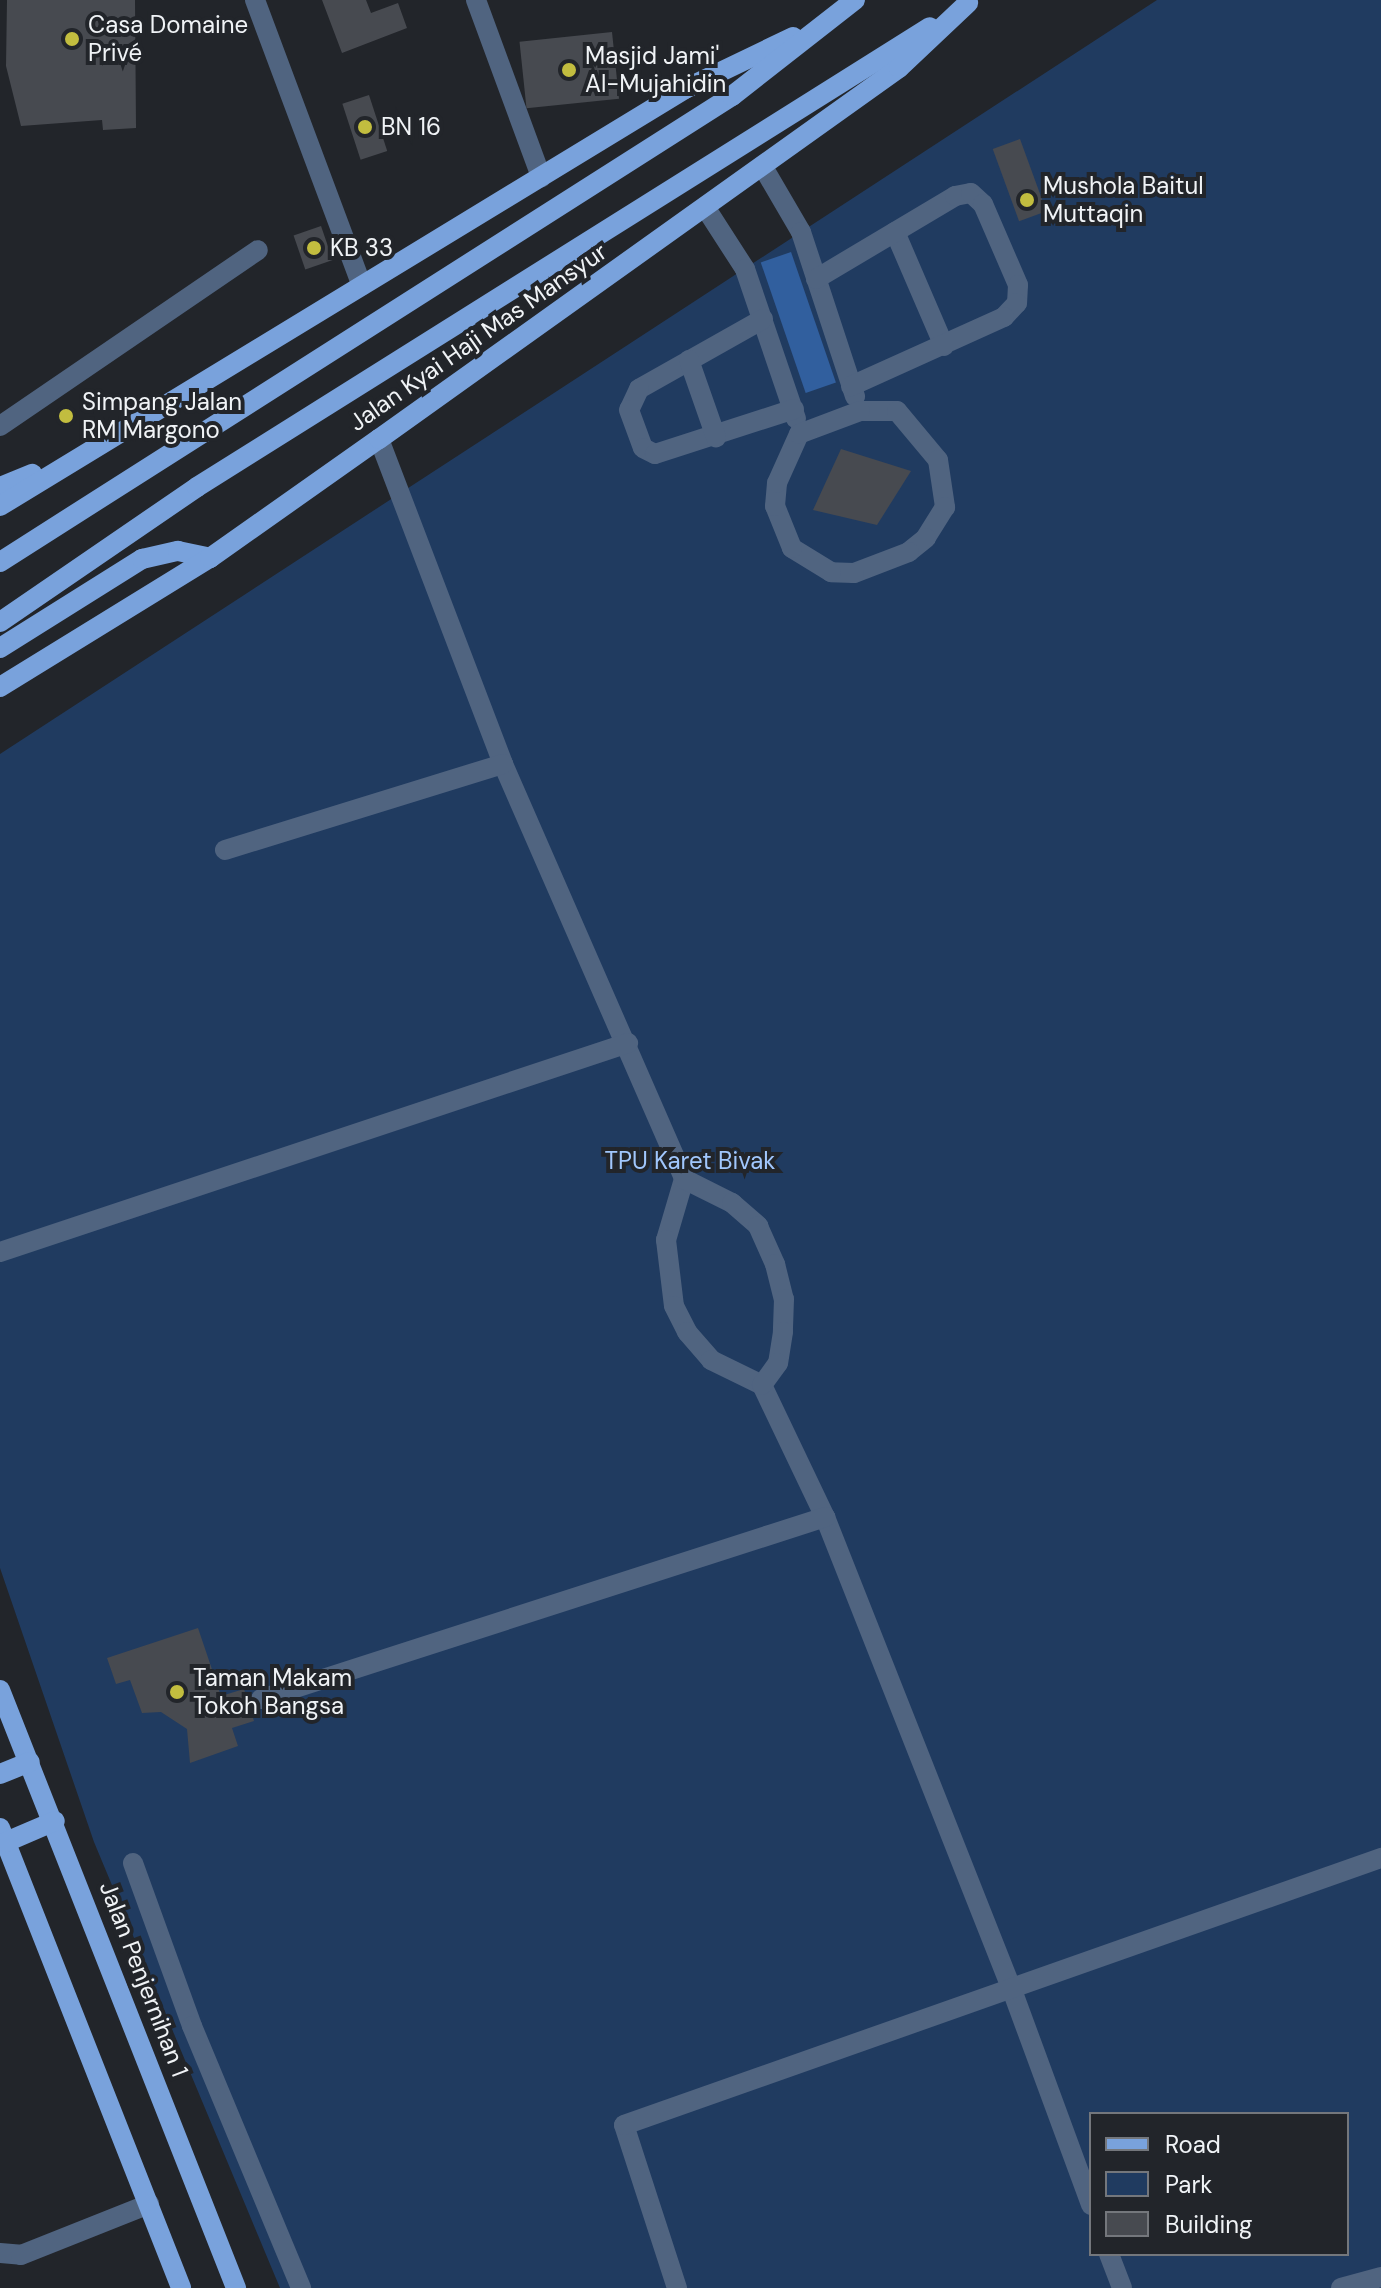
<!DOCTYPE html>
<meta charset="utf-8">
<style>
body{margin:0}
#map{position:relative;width:1381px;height:2288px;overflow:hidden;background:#22252a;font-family:"DM Sans",sans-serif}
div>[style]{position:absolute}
.green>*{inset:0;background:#203b60}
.water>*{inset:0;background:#315f9e;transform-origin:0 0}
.building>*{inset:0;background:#474a50;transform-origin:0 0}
.minor>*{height:20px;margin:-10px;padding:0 10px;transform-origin:10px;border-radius:10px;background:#506480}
.major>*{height:20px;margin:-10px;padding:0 10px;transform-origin:10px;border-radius:10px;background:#79a2dc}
.dots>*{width:22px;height:22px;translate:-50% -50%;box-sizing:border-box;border:4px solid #22252a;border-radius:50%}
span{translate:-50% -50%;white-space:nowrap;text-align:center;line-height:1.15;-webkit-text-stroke:8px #22252a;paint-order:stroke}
.poi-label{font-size:24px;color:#f0f3f6}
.left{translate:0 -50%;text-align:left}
.street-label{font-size:24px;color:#f0f3f6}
.park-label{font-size:24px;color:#a1c7fd}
.legend{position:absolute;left:1089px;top:2112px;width:260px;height:144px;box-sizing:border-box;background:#22252a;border:2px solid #74777c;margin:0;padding:10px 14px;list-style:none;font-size:24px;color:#f0f3f6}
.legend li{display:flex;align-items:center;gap:16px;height:40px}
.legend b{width:40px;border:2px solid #74777c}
</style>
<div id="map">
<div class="green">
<i style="clip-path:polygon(evenodd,1157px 0,1381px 0,1381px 2288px,280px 2288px,94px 1842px,0 1568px,0 754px,1157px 0,1091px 2114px,1347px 2114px,1347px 2254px,1091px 2254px,1091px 2114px)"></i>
</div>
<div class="water">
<i style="left:791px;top:252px;width:138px;height:32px;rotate:71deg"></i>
</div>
<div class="building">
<i style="clip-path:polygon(7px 0,135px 0,136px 128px,103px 130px,102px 120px,21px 126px,6px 66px)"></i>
<i style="clip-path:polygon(322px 0,366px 0,371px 13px,398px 3px,407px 28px,342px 53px)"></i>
<i style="left:612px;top:32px;width:67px;height:93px;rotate:84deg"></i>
<i style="left:369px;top:95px;width:59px;height:28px;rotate:72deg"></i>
<i style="left:1020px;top:139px;width:77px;height:29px;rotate:70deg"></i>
<i style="left:321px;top:226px;width:36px;height:29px;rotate:71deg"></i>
<i style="clip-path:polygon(841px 449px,911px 471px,877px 525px,813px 510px)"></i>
<i style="clip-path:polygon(198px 1628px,221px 1696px,244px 1689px,254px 1721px,232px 1728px,238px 1746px,190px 1763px,187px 1729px,161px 1712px,142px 1713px,130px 1680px,116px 1684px,107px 1658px)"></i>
</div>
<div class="minor">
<i style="left:255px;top:0;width:305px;rotate:69.5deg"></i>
<i style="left:476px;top:0;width:189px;rotate:69.8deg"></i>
<i style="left:763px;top:167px;width:75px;rotate:59.7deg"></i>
<i style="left:801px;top:232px;width:173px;rotate:71.8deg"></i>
<i style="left:705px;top:207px;width:74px;rotate:57.2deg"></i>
<i style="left:745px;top:269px;width:158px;rotate:71.2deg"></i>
<i style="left:895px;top:232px;width:124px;rotate:66.7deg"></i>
<i style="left:816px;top:279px;width:162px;rotate:-30.8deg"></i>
<i style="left:955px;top:196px;width:16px;rotate:-11deg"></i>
<i style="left:971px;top:193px;width:16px;rotate:43deg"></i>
<i style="left:983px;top:204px;width:88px;rotate:66.6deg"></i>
<i style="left:1018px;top:285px;width:18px;rotate:93deg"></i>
<i style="left:1017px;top:303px;width:19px;rotate:133deg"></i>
<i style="left:1004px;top:317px;width:168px;rotate:155.7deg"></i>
<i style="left:763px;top:319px;width:142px;rotate:150.6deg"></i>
<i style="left:639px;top:389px;width:23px;rotate:115deg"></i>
<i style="left:629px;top:410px;width:40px;rotate:69.8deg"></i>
<i style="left:643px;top:448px;width:13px;rotate:27deg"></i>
<i style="left:655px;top:454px;width:146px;rotate:-17.9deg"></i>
<i style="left:689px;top:360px;width:82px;rotate:70.7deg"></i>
<i style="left:860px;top:411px;width:37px"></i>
<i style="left:897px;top:411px;width:64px;rotate:50.1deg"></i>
<i style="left:938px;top:460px;width:48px;rotate:81.5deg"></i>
<i style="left:945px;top:507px;width:36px;rotate:122deg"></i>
<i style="left:926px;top:538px;width:22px;rotate:141deg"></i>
<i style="left:909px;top:552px;width:59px;rotate:159.1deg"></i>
<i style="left:854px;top:573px;width:23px;rotate:-178deg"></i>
<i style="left:831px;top:572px;width:46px;rotate:-148.4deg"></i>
<i style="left:792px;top:548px;width:45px;rotate:-112deg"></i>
<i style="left:775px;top:506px;width:23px;rotate:-85deg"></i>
<i style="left:777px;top:483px;width:54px;rotate:-65.8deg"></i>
<i style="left:799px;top:434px;width:65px;rotate:-20.7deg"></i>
<i style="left:0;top:426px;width:312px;rotate:-34.3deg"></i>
<i style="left:379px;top:439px;width:348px;rotate:69.1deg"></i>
<i style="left:503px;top:764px;width:453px;rotate:66.4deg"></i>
<i style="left:684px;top:1179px;width:64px;rotate:106.4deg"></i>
<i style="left:666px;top:1240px;width:66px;rotate:83.1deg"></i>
<i style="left:674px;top:1306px;width:29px;rotate:63deg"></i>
<i style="left:687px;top:1332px;width:37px;rotate:49deg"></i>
<i style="left:711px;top:1360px;width:57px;rotate:26.1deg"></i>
<i style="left:762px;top:1385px;width:146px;rotate:64.5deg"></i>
<i style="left:825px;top:1517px;width:509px;rotate:68.43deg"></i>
<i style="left:1012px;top:1990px;width:229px;rotate:69.8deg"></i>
<i style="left:225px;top:850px;width:291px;rotate:-17.2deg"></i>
<i style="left:684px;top:1179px;width:54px;rotate:26.6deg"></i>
<i style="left:732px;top:1203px;width:35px;rotate:41deg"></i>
<i style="left:758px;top:1226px;width:42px;rotate:65.9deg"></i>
<i style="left:775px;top:1264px;width:36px;rotate:76deg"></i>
<i style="left:784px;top:1299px;width:33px;rotate:92deg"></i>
<i style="left:783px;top:1332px;width:31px;rotate:99deg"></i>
<i style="left:778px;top:1363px;width:27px;rotate:126deg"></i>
<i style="left:0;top:1252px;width:662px;rotate:-18.41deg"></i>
<i style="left:261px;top:1699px;width:593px;rotate:-17.88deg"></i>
<i style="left:133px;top:1863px;width:173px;rotate:70.1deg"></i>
<i style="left:192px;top:2026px;width:284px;rotate:67.4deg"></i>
<i style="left:0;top:2253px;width:21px;rotate:5deg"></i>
<i style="left:21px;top:2255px;width:138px;rotate:-21.7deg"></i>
<i style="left:1109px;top:2254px;width:36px;rotate:69deg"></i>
<i style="left:677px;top:2288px;width:171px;rotate:-108deg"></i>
<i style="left:624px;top:2125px;width:803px;rotate:-19.43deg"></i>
<i style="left:1341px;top:2288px;width:41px;rotate:-15.4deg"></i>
</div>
<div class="major">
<i style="left:0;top:487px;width:35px;rotate:-22deg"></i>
<i style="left:0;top:506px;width:802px;rotate:-31.33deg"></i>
<i style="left:685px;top:89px;width:120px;rotate:-25.7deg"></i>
<i style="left:0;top:562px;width:868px;rotate:-32.48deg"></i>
<i style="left:732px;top:96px;width:156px;rotate:-38deg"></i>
<i style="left:0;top:622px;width:239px;rotate:-34.4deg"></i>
<i style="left:197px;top:487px;width:865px;rotate:-32.11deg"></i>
<i style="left:0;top:648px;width:168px;rotate:-32.1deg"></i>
<i style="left:142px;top:559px;width:37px;rotate:-13deg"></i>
<i style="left:178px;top:551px;width:33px;rotate:12deg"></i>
<i style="left:0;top:687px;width:246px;rotate:-31.6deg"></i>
<i style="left:210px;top:558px;width:207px;rotate:-35.2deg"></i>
<i style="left:379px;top:439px;width:639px;rotate:-35.51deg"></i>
<i style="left:899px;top:68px;width:95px;rotate:-43.3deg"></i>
<i style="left:0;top:1690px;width:643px;rotate:68.46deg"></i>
<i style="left:0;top:1774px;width:32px;rotate:-22deg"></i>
<i style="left:0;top:1828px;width:494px;rotate:68.5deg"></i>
<i style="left:6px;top:1842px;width:53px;rotate:-23.2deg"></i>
</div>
<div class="dots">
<i style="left:72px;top:39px;background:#c2bd3f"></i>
<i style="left:569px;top:70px;background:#c2bd3f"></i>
<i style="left:365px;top:127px;background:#c2bd3f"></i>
<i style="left:1027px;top:200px;background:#c2bd3f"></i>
<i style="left:314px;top:248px;background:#c2bd3f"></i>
<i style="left:66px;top:416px;background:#c2bd3f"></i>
<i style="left:177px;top:1692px;background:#c2bd3f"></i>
</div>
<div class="poi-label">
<span class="left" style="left:88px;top:39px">Casa Domaine<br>Privé</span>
<span class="left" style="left:585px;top:70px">Masjid Jami'<br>Al-Mujahidin</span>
<span class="left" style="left:381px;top:127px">BN 16</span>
<span class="left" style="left:1043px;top:200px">Mushola Baitul<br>Muttaqin</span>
<span class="left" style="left:330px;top:248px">KB 33</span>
<span class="left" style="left:82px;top:416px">Simpang Jalan<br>RM Margono</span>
<span class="left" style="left:193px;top:1692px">Taman Makam<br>Tokoh Bangsa</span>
</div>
<div class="street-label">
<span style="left:478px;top:337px;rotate:-35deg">Jalan Kyai Haji Mas Mansyur</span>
<span style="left:144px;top:1979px;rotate:69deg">Jalan Penjernihan 1</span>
</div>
<div class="park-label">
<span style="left:690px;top:1161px">TPU Karet Bivak</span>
</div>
<ul class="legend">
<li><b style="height:10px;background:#79a2dc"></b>Road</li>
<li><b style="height:22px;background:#203b60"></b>Park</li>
<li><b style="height:22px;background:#474a50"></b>Building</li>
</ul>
</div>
